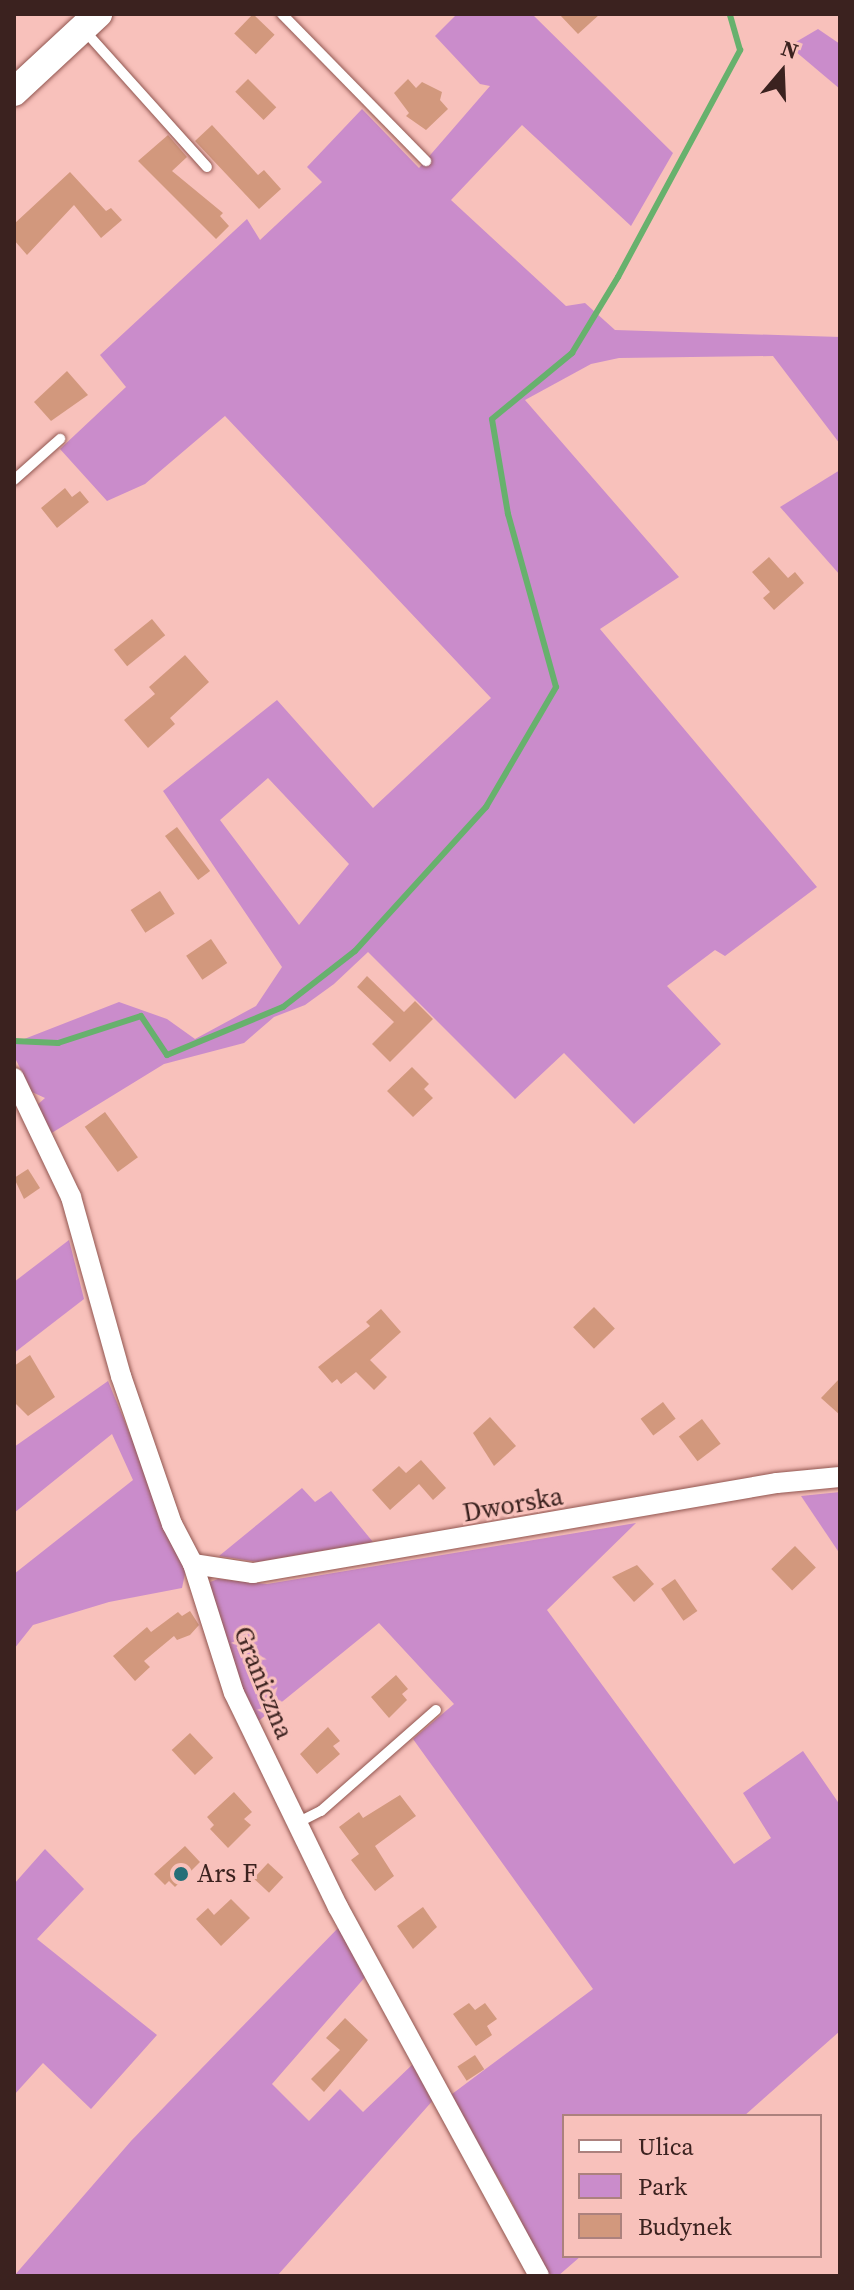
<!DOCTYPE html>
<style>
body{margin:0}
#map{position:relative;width:854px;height:2290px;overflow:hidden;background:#f8c1bb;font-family:"Source Serif 4",serif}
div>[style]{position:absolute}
.green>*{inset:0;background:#ca8ccb}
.stream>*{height:6px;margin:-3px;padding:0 3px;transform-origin:3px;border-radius:3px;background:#67b16d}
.building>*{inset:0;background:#d2987d;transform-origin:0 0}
.roads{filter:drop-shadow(0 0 2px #915650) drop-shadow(0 0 2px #915650)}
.service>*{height:10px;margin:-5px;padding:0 5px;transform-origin:5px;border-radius:5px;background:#fff}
.minor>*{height:20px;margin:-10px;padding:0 10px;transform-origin:10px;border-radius:10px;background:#fff}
.secondary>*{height:28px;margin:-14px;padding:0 14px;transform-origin:14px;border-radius:14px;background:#fff}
.dots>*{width:22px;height:22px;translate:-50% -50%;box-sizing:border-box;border:4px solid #f8c1bb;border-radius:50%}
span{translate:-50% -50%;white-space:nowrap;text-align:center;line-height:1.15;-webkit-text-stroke:6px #f8c1bb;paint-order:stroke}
.street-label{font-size:26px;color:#3b221f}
.poi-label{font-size:26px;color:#3b221f}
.left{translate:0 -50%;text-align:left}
.frame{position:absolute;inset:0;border:16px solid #3b221f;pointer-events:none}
.legend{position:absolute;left:562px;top:2114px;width:260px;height:144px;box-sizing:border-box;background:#f8c1bb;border:2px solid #ac817d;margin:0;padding:10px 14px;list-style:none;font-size:24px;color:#3b221f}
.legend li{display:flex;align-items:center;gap:16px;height:40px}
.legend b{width:40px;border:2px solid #ac817d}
.north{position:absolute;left:742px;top:32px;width:80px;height:80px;-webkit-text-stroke:6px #f8c1bb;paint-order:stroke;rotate:19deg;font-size:22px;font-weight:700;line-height:32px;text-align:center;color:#3b221f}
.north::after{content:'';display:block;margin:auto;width:28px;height:36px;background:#3b221f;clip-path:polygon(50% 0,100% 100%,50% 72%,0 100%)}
</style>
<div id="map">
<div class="green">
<i style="clip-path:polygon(evenodd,457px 14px,532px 14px,673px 153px,631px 226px,522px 125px,451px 200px,566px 306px,585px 303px,615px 330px,840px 337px,840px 444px,773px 356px,619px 358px,591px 364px,525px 400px,679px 577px,600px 629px,817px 887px,725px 956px,715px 950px,667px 986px,721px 1044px,634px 1124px,564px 1053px,515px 1099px,368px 952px,334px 984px,305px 1005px,274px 1017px,244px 1043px,164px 1064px,50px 1134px,36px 1106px,45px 1098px,32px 1092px,14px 1056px,14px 1043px,119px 1002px,167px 1019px,195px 1039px,256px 1006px,282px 967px,163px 791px,277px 700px,373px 808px,491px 698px,225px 416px,145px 484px,107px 501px,60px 449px,126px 387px,100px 355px,247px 219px,260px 240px,322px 182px,307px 167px,362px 109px,419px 168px,490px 86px,480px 84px,435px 36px,457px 14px,268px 778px,349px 864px,299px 925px,220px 820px,268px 778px)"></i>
<i style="clip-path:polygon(818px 29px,840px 44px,840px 89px,789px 46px)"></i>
<i style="clip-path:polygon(840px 470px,840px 575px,780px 507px)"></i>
<i style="clip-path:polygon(69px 1240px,84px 1299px,14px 1353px,14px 1282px)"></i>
<i style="clip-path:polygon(108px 1381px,186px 1569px,182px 1588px,109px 1602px,33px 1625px,14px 1649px,14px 1574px,133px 1480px,112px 1434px,14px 1513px,14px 1447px)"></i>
<i style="clip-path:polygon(302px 1488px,315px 1502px,331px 1491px,373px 1542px,257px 1562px,219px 1556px)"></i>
<i style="clip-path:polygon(840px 1492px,840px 1554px,801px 1496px)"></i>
<i style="clip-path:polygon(636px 1523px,547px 1610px,734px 1864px,771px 1838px,743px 1793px,803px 1751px,840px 1805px,840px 2031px,744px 2116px,564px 2116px,564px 2256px,581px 2256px,558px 2276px,548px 2276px,506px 2191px,448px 2097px,593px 1989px,413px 1739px,454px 1704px,379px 1623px,256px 1723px,206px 1594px,210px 1582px,218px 1579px,267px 1584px)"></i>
<i style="clip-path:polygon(45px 1849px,84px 1889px,37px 1939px,157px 2035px,91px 2109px,43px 2063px,14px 2095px,14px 1884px)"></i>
<i style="clip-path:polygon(340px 1926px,366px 1976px,272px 2084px,309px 2121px,340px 2089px,363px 2112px,415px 2062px,435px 2098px,277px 2276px,14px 2276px,131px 2141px)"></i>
</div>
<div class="stream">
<i style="left:14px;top:1041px;width:44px;rotate:2.6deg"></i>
<i style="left:58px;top:1043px;width:87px;rotate:-18deg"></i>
<i style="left:141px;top:1016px;width:47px;rotate:56.3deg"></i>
<i style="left:167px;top:1055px;width:126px;rotate:-22.5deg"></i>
<i style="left:283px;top:1007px;width:91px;rotate:-37.9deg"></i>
<i style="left:355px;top:951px;width:195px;rotate:-47.7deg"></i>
<i style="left:486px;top:807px;width:139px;rotate:-59.7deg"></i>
<i style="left:556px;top:687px;width:180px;rotate:-105.5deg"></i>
<i style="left:508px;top:514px;width:96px;rotate:-99.6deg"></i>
<i style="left:492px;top:419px;width:104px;rotate:-39.5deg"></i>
<i style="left:572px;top:353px;width:89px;rotate:-58.8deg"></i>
<i style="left:618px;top:277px;width:258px;rotate:-61.7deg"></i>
<i style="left:740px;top:50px;width:37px;rotate:-106deg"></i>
</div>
<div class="building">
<i style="left:253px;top:14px;width:30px;height:27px;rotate:44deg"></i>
<i style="clip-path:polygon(559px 14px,600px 14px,578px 34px)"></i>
<i style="left:248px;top:79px;width:40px;height:18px;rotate:45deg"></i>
<i style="clip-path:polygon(408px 79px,416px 88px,422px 82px,442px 92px,440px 100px,448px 109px,426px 130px,406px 116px,409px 113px,394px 93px)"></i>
<i style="clip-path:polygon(212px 125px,258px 175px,264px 170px,281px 189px,259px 209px,195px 141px)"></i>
<i style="clip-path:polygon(168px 135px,187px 157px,172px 171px,223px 213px,220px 216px,229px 226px,216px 239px,138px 161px)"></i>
<i style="clip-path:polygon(70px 172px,106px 211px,111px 208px,122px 220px,101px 238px,74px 205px,27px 255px,14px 240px,14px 224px)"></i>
<i style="clip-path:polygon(67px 371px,88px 395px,51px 421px,34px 402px)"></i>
<i style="clip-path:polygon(65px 488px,72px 497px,80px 491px,89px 502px,57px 528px,41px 508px)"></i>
<i style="clip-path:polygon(769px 557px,788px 578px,795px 572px,804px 583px,774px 610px,763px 598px,770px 592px,752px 572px)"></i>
<i style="left:152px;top:619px;width:21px;height:49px;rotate:51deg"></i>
<i style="clip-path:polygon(185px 655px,209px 682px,170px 718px,175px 724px,148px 748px,124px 720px,155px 694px,149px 687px)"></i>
<i style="left:177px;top:827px;width:55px;height:15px;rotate:53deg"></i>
<i style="left:160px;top:891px;width:27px;height:35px;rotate:57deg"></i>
<i style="left:211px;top:939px;width:29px;height:30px;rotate:56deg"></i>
<i style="clip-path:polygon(367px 976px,404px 1012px,415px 1001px,433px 1019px,390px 1062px,372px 1044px,394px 1022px,357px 987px)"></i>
<i style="clip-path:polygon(412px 1067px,429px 1084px,424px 1089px,433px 1098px,413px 1117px,387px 1091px)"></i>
<i style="left:105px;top:1112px;width:56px;height:25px;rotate:54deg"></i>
<i style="clip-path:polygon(28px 1169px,40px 1188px,24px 1199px,14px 1178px)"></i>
<i style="left:594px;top:1307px;width:30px;height:29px;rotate:46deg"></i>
<i style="clip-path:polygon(381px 1309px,401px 1332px,370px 1360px,387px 1377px,374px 1390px,356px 1372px,341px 1384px,337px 1379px,332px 1383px,318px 1367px,370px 1326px,366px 1322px)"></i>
<i style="clip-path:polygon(30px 1355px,55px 1397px,28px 1416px,14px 1402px,14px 1366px)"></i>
<i style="clip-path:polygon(840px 1378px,840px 1415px,821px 1398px)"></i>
<i style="left:663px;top:1402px;width:21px;height:28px;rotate:53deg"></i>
<i style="clip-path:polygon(490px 1417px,516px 1446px,494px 1466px,473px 1433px)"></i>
<i style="left:702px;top:1419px;width:31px;height:29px;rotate:53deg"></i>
<i style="clip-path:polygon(421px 1460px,446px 1488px,433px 1500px,419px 1484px,390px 1510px,372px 1490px,399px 1466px,406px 1473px)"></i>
<i style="left:795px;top:1546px;width:30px;height:33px;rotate:46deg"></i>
<i style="clip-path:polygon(637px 1565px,654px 1584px,634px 1602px,612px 1577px)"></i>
<i style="left:675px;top:1579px;width:39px;height:17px;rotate:55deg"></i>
<i style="clip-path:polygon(190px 1611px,199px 1625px,190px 1635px,177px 1640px,174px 1636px,144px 1661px,150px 1667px,135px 1681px,113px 1656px,147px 1627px,151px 1632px,178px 1612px,182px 1616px)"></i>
<i style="clip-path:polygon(396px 1675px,408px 1689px,402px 1694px,407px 1700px,389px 1718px,371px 1697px)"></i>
<i style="clip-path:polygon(328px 1727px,340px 1741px,333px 1746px,340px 1754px,317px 1774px,300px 1754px)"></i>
<i style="left:190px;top:1733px;width:34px;height:25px;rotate:47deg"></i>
<i style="clip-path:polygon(234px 1792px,252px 1812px,244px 1819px,251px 1825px,228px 1848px,210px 1829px,214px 1825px,207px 1817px)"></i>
<i style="clip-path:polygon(400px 1795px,416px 1816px,375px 1846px,394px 1876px,375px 1891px,351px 1860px,359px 1854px,339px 1827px,359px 1812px,363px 1818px)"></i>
<i style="clip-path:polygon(185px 1846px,200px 1862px,175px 1887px,169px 1881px,165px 1885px,154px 1874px)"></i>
<i style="left:268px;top:1863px;width:21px;height:21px;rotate:43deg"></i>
<i style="clip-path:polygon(231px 1899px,250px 1918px,221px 1946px,196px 1919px,208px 1908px,214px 1915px)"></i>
<i style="clip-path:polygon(423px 1907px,437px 1927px,413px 1949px,397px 1926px)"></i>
<i style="clip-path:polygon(469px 2003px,475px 2010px,485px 2003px,497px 2019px,487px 2026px,492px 2035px,476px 2046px,453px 2014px)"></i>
<i style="clip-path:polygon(345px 2018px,368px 2040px,324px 2092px,311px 2079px,340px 2050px,326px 2038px)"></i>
<i style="left:475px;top:2055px;width:17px;height:21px;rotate:57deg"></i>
</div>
<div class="roads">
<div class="service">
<i style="left:282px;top:14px;width:206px;rotate:45.6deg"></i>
<i style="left:84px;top:30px;width:184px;rotate:48.1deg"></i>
<i style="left:14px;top:480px;width:62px;rotate:-41.7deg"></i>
<i style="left:295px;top:1824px;width:29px;rotate:-27deg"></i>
<i style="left:321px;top:1811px;width:153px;rotate:-41.3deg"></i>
</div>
<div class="minor">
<i style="left:14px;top:1078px;width:132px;rotate:64.4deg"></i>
<i style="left:71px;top:1197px;width:186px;rotate:74.4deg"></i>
<i style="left:121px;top:1376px;width:157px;rotate:71deg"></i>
<i style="left:172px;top:1524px;width:45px;rotate:62.3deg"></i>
<i style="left:193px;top:1564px;width:135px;rotate:72.4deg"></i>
<i style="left:234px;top:1693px;width:238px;rotate:64.1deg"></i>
<i style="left:338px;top:1907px;width:420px;rotate:61.4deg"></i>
<i style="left:193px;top:1564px;width:61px;rotate:8.5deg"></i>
<i style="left:253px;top:1573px;width:532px;rotate:-9.75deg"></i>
<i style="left:777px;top:1483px;width:63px;rotate:-5.4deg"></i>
</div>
<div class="secondary">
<i style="left:14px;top:92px;width:115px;rotate:-42.9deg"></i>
</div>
</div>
<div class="dots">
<i style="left:181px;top:1874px;background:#256f78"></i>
</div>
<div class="street-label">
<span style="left:513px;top:1505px;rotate:-10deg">Dworska</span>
<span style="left:263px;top:1683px;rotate:68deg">Graniczna</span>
</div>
<div class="poi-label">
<span class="left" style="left:197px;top:1874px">Ars F</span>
</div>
<div class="frame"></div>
<ul class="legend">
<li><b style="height:10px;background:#fff"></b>Ulica</li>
<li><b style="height:22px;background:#ca8ccb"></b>Park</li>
<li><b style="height:22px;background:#d2987d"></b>Budynek</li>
</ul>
<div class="north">N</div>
</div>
